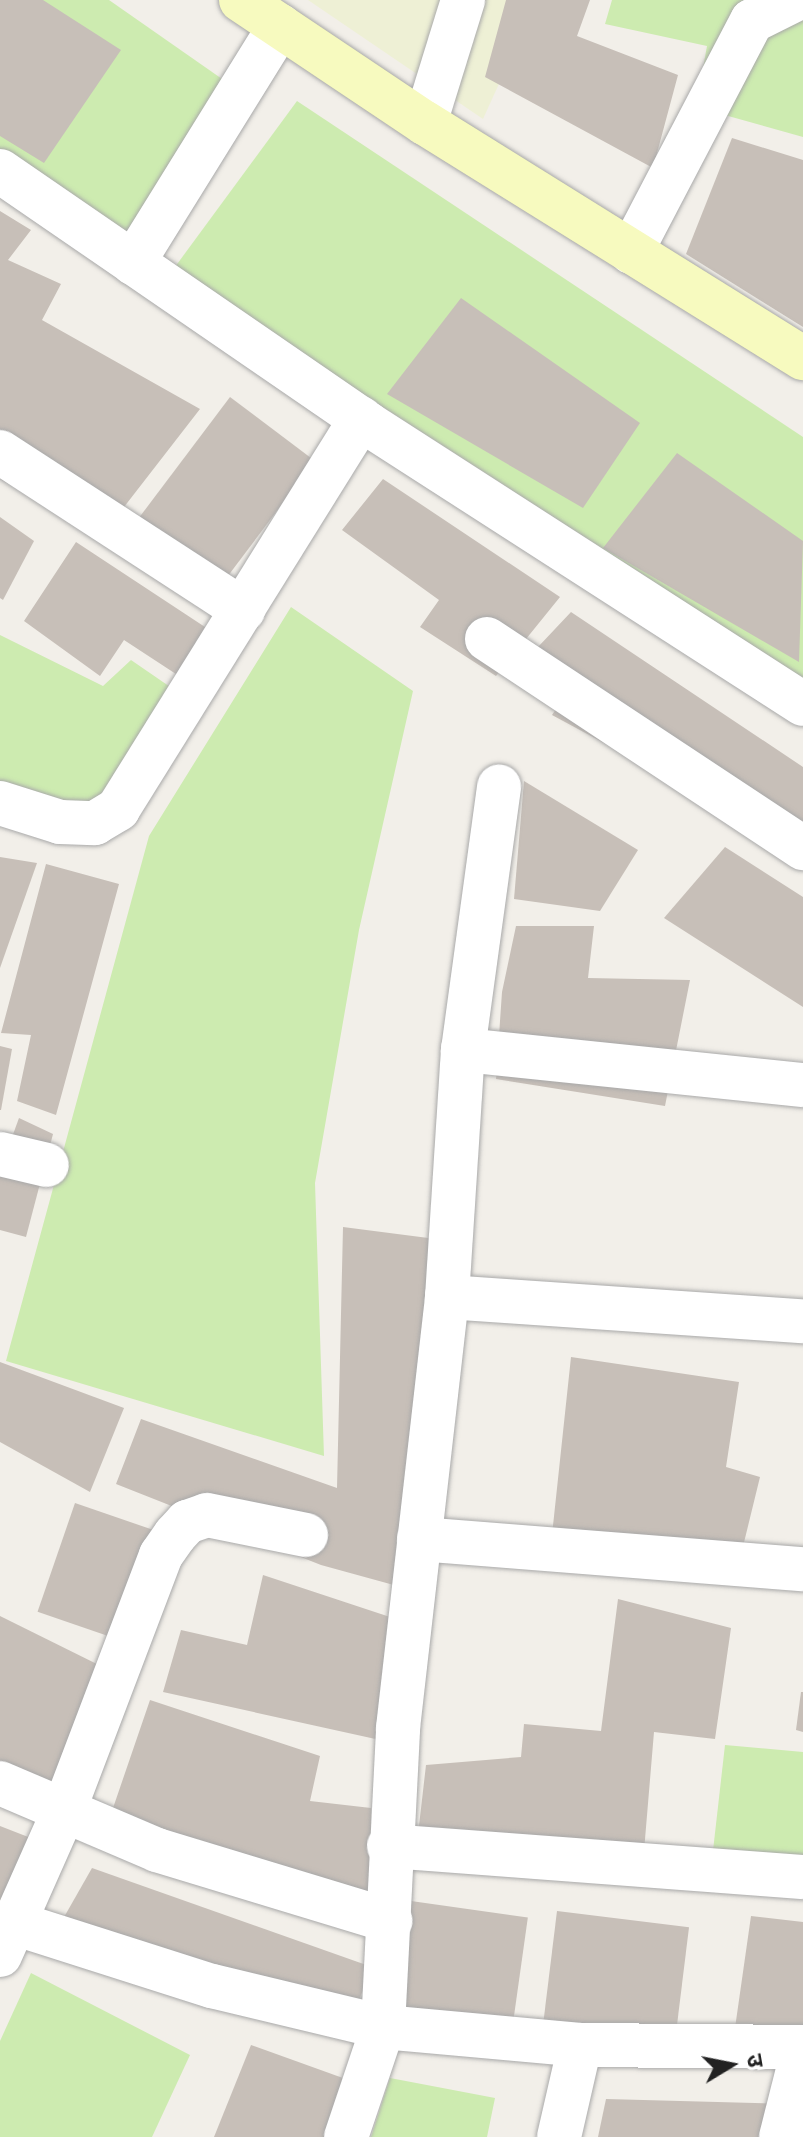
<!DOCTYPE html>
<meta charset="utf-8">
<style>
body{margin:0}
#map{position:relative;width:803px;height:2137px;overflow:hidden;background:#f2efe9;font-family:Cabin,"Noto Sans Devanagari",sans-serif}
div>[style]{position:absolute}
.farmland>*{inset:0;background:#eef0d5}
.grass>*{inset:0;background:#cdebb0}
.building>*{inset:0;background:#c7bfb8;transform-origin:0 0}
.roads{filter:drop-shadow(0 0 2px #a9a9a9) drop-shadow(0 0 2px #a9a9a9)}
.street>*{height:44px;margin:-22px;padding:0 22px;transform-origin:22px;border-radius:22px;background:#fff}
.secondary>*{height:44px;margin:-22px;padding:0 22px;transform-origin:22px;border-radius:22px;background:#f7fabf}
span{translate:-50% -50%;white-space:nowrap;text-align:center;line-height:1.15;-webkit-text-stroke:6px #fff;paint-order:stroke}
.north{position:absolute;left:691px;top:2025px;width:80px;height:80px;-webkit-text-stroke:6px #fff;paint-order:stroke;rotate:80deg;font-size:22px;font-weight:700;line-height:32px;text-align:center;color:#222}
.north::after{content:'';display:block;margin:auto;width:28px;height:36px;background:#222;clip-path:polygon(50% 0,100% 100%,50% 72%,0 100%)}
</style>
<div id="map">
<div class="farmland">
<i style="clip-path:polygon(308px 0,537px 0,483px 119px)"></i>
</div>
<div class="grass">
<i style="clip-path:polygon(0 0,109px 0,235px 88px,138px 248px,0 151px)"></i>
<i style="clip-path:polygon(612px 0,803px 0,803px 137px,696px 107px,707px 46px,605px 24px)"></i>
<i style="clip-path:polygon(297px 101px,803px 437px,803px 678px,172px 271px)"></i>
<i style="clip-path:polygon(291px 607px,413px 691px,359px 930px,315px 1183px,324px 1456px,6px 1361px,149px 836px)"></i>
<i style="clip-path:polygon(0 635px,103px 686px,131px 660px,179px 693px,86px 841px,0 821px)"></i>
<i style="clip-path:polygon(725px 1745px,803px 1752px,803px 1892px,709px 1886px)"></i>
<i style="clip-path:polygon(31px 1973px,190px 2055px,152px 2137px,0 2137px,0 2041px)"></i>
<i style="clip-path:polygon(390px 2078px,495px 2098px,487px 2137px,371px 2137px)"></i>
</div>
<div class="building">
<i style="clip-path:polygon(0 0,43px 0,121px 50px,44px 163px,0 136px)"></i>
<i style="clip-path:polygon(506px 0,590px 0,577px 36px,678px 75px,653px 168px,485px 77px)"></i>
<i style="clip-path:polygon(732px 138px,803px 160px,803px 327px,686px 254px)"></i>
<i style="clip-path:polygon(0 211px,31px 230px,8px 260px,61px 284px,42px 320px,200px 409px,100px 538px,0 479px)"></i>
<i style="clip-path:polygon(461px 298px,640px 423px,583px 508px,387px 394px)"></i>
<i style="left:230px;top:397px;width:106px;height:167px;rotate:37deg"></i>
<i style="clip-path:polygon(677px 453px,803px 541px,799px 662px,603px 548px)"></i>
<i style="clip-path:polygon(383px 479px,560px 597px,496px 676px,420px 627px,439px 600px,342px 530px)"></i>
<i style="clip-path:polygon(0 517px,34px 541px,3px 600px,0 598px)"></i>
<i style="clip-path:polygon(76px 542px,205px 627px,179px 676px,124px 640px,100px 676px,24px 621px)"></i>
<i style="clip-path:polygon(571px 612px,803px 767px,803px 863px,656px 771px,552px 715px,578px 677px,538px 647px)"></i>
<i style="clip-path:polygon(524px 781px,638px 850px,600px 911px,514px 899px)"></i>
<i style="clip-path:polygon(725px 847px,803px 897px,803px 1007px,664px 918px)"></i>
<i style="clip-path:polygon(0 857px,37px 863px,0 968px)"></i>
<i style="clip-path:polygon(46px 864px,119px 884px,56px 1115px,17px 1101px,31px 1035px,1px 1033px)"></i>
<i style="clip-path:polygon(516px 926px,594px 926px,588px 978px,690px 980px,665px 1106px,496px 1079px,502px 992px)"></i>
<i style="clip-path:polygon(0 1046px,12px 1049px,1px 1110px,0 1110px)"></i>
<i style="clip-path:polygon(19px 1118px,53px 1134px,26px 1237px,0 1230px,0 1170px)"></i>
<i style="clip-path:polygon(343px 1227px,436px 1239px,401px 1587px,321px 1565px,116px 1484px,141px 1419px,337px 1488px)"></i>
<i style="clip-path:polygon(571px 1357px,739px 1382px,726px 1467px,760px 1477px,738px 1567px,552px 1535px)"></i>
<i style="clip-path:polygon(0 1362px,124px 1408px,90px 1492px,0 1442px)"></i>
<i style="left:75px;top:1503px;width:93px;height:115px;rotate:19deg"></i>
<i style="clip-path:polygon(263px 1575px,390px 1617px,380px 1740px,163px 1692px,181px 1630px,247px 1645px)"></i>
<i style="clip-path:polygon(618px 1599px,731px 1628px,715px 1739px,654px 1732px,642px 1875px,414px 1869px,426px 1765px,521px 1757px,524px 1724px,601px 1731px)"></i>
<i style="clip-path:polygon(0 1616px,113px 1672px,49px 1814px,0 1792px)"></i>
<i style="clip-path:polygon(801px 1692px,803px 1692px,803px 1732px,796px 1730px)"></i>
<i style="clip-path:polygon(150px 1700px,320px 1756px,310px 1801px,371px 1808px,371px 1933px,100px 1846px)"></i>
<i style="clip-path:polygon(0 1826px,41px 1842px,0 1924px)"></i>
<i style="clip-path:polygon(92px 1868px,372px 1967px,345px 2036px,47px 1947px)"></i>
<i style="left:411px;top:1901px;width:118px;height:124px;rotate:8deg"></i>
<i style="left:557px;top:1911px;width:133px;height:117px;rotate:7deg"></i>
<i style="clip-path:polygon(751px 1916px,803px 1922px,803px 2044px,732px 2049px)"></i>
<i style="clip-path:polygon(251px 2045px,354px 2082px,333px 2137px,214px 2137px)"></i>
<i style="clip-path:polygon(606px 2099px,789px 2104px,782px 2137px,598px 2137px)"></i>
</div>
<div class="roads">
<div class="street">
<i style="left:425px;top:123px;width:129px;rotate:-72.8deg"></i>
<i style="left:0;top:171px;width:447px;rotate:34.5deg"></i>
<i style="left:368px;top:424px;width:517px;rotate:32.77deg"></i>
<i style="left:631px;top:252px;width:261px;rotate:-62.4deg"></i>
<i style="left:752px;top:21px;width:47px;rotate:-26.6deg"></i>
<i style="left:133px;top:263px;width:279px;rotate:-58.2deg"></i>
<i style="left:0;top:452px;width:290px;rotate:33deg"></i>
<i style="left:487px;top:639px;width:379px;rotate:33.5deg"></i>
<i style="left:0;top:803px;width:63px;rotate:17.6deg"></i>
<i style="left:60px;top:822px;width:35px;rotate:2deg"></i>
<i style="left:95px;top:823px;width:27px;rotate:-31deg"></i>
<i style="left:118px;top:809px;width:460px;rotate:-58.1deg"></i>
<i style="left:463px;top:1050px;width:342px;rotate:5.9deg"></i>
<i style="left:0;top:1154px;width:48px;rotate:13.2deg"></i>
<i style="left:447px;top:1297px;width:357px;rotate:3.9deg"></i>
<i style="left:419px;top:1539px;width:385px;rotate:4.5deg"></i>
<i style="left:0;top:1783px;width:171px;rotate:23.1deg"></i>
<i style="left:157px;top:1850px;width:244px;rotate:16.9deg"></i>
<i style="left:389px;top:1846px;width:415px;rotate:4.3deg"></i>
<i style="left:14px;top:1923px;width:208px;rotate:17.7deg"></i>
<i style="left:212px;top:1986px;width:176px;rotate:13.5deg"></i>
<i style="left:383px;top:2027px;width:198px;rotate:5.2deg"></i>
<i style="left:580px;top:2045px;width:223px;rotate:0.5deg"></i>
<i style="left:0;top:1955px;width:155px;rotate:-66.1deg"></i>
<i style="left:63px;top:1813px;width:276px;rotate:-69.2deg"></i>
<i style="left:161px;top:1555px;width:24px;rotate:-55deg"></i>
<i style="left:175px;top:1535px;width:18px;rotate:-47deg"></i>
<i style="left:187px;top:1522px;width:21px;rotate:-19deg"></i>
<i style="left:207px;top:1515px;width:101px;rotate:11.4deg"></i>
<i style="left:346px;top:2137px;width:116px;rotate:-71.4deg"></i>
<i style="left:383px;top:2027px;width:299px;rotate:-87.1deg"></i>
<i style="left:398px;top:1728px;width:434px;rotate:-83.5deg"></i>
<i style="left:447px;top:1297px;width:248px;rotate:-86.3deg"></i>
<i style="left:463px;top:1050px;width:266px;rotate:-82.2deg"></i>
<i style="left:559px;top:2137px;width:94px;rotate:-77.1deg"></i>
<i style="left:781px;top:2137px;width:90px;rotate:-75.8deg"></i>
</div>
<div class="secondary">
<i style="left:241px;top:0;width:221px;rotate:33.8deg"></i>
<i style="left:425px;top:123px;width:445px;rotate:31.9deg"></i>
</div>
</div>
<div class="north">उ</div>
</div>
